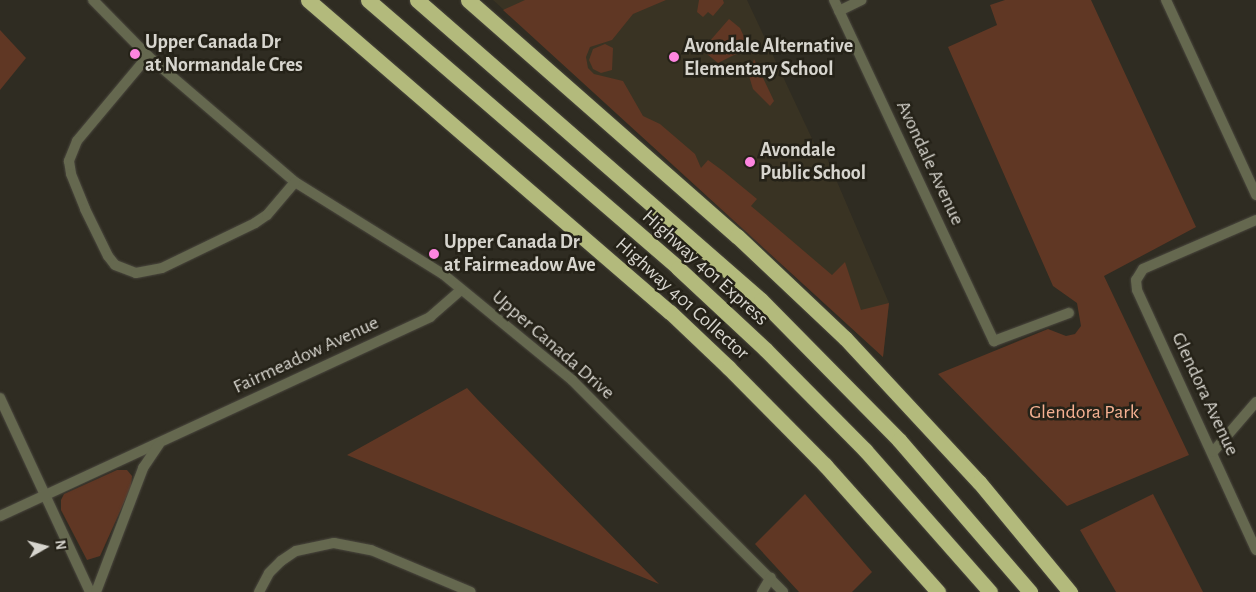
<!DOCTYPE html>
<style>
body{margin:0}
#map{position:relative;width:1256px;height:592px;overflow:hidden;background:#2f2c22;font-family:"Alegreya Sans",sans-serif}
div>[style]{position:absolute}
.built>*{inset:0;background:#393323}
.green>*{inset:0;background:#603724}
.roads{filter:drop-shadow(0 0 1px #4a473e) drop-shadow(0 0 1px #4a473e)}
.street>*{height:10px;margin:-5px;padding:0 5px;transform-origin:5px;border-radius:5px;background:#65684f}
.highway>*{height:15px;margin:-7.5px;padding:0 7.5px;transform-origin:7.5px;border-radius:7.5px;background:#b3ba7c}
.dots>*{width:14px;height:14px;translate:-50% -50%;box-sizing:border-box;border:2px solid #252218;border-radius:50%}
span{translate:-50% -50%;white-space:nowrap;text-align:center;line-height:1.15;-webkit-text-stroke:5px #252218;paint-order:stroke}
.poi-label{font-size:20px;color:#d7d5ce;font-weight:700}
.left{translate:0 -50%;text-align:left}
.street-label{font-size:20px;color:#d7d5ce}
.park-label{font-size:20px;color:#f5b192}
.north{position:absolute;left:20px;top:522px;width:50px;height:50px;-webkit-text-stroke:4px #252218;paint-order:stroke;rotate:82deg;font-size:14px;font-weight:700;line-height:20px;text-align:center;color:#d7d5ce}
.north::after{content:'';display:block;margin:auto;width:18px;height:22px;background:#d7d5ce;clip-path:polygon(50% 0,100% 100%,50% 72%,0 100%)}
</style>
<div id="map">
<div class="built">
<i style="clip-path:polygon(493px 0,747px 0,815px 145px,820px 142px,889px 303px,883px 357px)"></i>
</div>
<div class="green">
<i style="clip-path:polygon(525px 0,666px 0,633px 14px,612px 40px,590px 47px,586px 57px,588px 68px,594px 74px,623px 81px,643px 116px,660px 124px,695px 154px,701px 168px,708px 160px,723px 171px,757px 199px,751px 206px,832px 275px,845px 262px,861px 310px,889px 303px,883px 357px,503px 10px)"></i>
<i style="clip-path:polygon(699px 0,723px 0,724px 3px,713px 16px,708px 12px,703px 17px,697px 12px)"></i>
<i style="clip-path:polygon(1005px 0,1091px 0,1196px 227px,1104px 276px,1189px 455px,1067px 506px,938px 374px,1048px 329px,1066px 336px,1075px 334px,1081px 326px,1077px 303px,1053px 286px,948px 47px,997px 25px,990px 5px)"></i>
<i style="clip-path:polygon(729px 19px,740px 28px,752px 54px,738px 53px,718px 63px,702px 50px)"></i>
<i style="clip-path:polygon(0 30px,26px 58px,0 90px)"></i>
<i style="clip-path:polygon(605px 44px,613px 48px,612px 70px,601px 73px,593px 69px,589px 60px,593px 49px)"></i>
<i style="clip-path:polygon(754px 59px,774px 101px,770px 106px,753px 89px,749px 76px)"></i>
<i style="clip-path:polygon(467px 388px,478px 400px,659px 584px,347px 455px)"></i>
<i style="clip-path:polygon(117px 470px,127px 470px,132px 476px,131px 487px,100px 556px,87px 560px,61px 510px,61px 500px,64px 494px)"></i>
<i style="clip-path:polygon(805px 494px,872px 572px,852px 592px,799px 592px,755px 544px)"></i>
<i style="clip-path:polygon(1153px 494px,1203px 592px,1116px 592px,1080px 530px)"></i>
</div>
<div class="roads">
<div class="street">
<i style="left:93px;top:0;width:78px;rotate:45.5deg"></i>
<i style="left:148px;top:56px;width:194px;rotate:40.6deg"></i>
<i style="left:295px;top:182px;width:174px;rotate:31.9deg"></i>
<i style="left:443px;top:274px;width:167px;rotate:39.4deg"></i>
<i style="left:572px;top:380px;width:299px;rotate:45.1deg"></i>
<i style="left:834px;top:0;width:377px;rotate:64.9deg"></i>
<i style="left:994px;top:341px;width:80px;rotate:-20.5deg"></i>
<i style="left:1166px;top:0;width:215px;rotate:65.2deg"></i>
<i style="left:839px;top:11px;width:25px;rotate:-26deg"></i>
<i style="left:148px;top:56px;width:111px;rotate:129.9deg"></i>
<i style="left:77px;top:141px;width:22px;rotate:112deg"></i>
<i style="left:69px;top:161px;width:13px;rotate:81deg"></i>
<i style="left:71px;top:174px;width:38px;rotate:68deg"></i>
<i style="left:85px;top:209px;width:52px;rotate:63.9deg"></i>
<i style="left:108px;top:256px;width:11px;rotate:52deg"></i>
<i style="left:115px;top:265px;width:22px;rotate:21deg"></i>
<i style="left:136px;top:273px;width:26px;rotate:-11deg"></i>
<i style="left:162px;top:268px;width:103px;rotate:-25.8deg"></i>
<i style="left:255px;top:223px;width:14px;rotate:-34deg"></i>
<i style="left:267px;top:215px;width:43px;rotate:-49.7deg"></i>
<i style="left:1256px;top:220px;width:123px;rotate:156.6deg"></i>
<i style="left:1143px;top:269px;width:13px;rotate:122deg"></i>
<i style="left:1136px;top:280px;width:10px;rotate:84deg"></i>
<i style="left:1137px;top:290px;width:286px;rotate:65.4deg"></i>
<i style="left:0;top:398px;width:214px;rotate:65.1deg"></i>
<i style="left:1213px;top:452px;width:66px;rotate:-49.3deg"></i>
<i style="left:0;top:516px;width:474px;rotate:-24.8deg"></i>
<i style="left:430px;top:317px;width:41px;rotate:-41.1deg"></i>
<i style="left:96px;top:592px;width:133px;rotate:-69.2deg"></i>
<i style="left:143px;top:468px;width:29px;rotate:-56deg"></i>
<i style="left:259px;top:592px;width:21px;rotate:-62deg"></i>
<i style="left:269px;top:573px;width:17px;rotate:-45deg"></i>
<i style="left:281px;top:561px;width:18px;rotate:-34deg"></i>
<i style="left:296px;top:551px;width:39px;rotate:-12deg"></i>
<i style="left:334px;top:543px;width:38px;rotate:11deg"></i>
<i style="left:371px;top:550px;width:108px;rotate:22.8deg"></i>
<i style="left:762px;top:592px;width:17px;rotate:-59deg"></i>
</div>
<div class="highway">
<i style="left:308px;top:0;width:478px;rotate:40.8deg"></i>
<i style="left:670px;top:312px;width:80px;rotate:43.5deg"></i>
<i style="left:728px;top:367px;width:138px;rotate:45.3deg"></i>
<i style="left:825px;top:465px;width:170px;rotate:48.3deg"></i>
<i style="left:368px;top:0;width:410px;rotate:40.8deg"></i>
<i style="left:678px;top:268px;width:120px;rotate:43deg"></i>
<i style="left:766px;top:350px;width:141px;rotate:45.3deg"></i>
<i style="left:865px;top:450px;width:189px;rotate:48.6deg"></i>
<i style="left:417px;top:0;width:456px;rotate:41.1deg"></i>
<i style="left:761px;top:300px;width:197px;rotate:45.4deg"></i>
<i style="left:899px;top:440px;width:201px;rotate:49.2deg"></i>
<i style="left:468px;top:0;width:358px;rotate:41.3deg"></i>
<i style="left:737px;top:236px;width:149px;rotate:43.4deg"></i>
<i style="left:845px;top:338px;width:197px;rotate:47.1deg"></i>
<i style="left:979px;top:482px;width:143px;rotate:50.4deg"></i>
</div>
</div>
<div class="dots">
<i style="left:135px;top:54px;background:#fe85e0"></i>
<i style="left:674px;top:57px;background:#fe85e0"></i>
<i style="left:750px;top:162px;background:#fe85e0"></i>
<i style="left:434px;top:254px;background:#fe85e0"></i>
</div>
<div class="poi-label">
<span class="left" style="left:145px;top:54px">Upper Canada Dr<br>at Normandale Cres</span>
<span class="left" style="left:684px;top:58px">Avondale Alternative<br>Elementary School</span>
<span class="left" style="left:760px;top:162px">Avondale<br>Public School</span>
<span class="left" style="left:444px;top:254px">Upper Canada Dr<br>at Fairmeadow Ave</span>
</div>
<div class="street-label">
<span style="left:930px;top:163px;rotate:65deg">Avondale Avenue</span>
<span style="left:705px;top:268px;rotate:42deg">Highway 401 Express</span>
<span style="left:682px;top:299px;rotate:42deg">Highway 401 Collector</span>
<span style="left:553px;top:345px;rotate:41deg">Upper Canada Drive</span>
<span style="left:306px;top:355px;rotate:-25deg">Fairmeadow Avenue</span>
<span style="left:1205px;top:394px;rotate:65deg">Glendora Avenue</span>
</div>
<div class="park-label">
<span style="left:1084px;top:412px">Glendora Park</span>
</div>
<div class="north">N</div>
</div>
